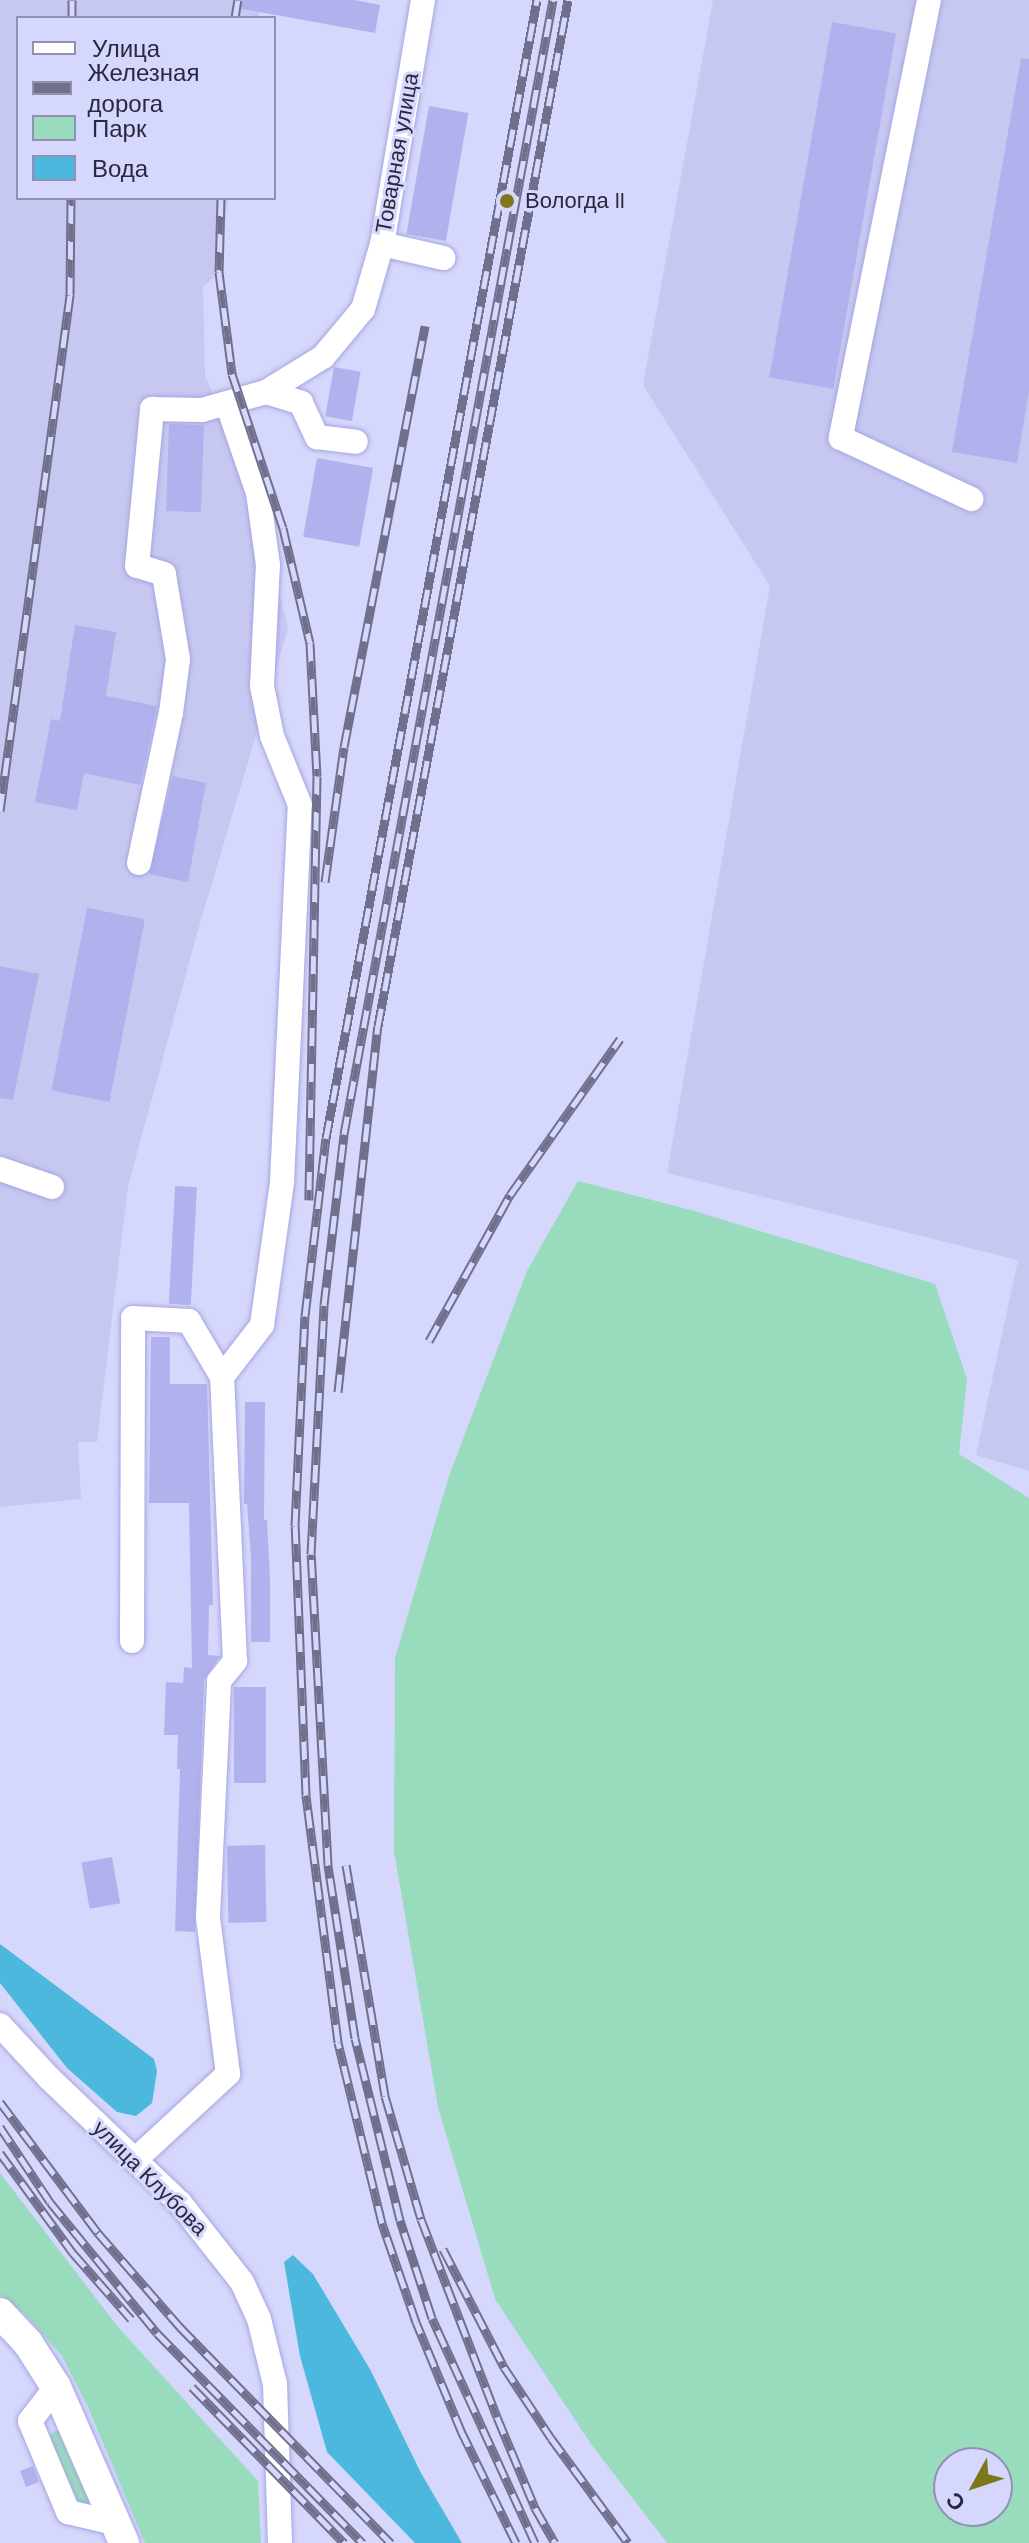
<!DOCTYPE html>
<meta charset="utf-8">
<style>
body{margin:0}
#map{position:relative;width:1029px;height:2543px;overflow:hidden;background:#d6d7fc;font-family:"DM Sans",sans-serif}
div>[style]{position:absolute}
.built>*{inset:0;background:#c7c8f1}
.green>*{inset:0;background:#98dcbd}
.water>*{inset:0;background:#4db8dd}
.building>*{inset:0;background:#b1b1ee;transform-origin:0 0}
.roads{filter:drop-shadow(0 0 2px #a6a6e2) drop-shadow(0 0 2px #a6a6e2)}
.minor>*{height:24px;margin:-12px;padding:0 12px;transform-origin:12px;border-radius:12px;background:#fff}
.major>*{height:30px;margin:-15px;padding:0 15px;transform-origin:15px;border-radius:15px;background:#fff}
.rail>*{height:9px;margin-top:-4.5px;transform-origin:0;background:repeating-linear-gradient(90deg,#d6d7fc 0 18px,#70708d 0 36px);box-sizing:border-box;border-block:2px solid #70708d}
.dots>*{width:22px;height:22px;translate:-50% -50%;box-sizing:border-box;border:4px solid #d6d7fc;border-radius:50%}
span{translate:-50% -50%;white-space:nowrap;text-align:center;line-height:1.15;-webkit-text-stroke:6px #d6d7fc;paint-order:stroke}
.street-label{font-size:22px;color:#28283f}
.poi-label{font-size:22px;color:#28283f}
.left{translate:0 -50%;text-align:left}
.legend{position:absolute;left:16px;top:16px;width:260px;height:184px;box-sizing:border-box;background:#d6d7fc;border:2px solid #9091b0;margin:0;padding:10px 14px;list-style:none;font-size:24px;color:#28283f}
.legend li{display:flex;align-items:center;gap:16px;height:40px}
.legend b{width:40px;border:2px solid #9091b0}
.north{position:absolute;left:933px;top:2447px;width:80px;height:80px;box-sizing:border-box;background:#d6d7fc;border:2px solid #9091b0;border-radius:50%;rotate:230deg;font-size:22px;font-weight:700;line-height:32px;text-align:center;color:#28283f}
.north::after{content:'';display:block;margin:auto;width:28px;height:36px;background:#7f771b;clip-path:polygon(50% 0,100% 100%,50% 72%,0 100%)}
</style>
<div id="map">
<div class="built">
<i style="clip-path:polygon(0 0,264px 0,258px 18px,18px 18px,18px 198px,228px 198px,219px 272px,203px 287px,205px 376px,252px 478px,288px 628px,198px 930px,128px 1186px,97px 1442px,78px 1442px,81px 1499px,0 1507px)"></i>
<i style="clip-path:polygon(713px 0,1029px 0,1029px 1471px,976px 1455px,1018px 1260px,667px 1173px,770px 586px,643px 385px)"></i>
</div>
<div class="green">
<i style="clip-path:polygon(evenodd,578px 1181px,691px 1210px,935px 1284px,967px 1379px,959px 1454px,1029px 1498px,1029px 2543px,667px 2543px,591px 2444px,495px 2299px,438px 2107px,394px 1851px,395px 1658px,449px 1476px,527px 1271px,578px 1181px,949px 2463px,997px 2463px,997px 2511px,949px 2511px,949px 2463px)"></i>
<i style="clip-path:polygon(0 2173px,118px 2327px,258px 2481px,261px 2543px,145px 2543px,88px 2407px,62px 2356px,25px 2314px,0 2295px)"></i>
<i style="clip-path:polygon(63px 2430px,91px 2501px,87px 2505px,78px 2502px,49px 2437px,54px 2431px)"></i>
</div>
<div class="water">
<i style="clip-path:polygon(0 1944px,154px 2059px,157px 2071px,152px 2103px,136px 2116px,117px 2112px,67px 2068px,0 1983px)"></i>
<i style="clip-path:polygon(293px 2255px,313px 2274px,371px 2371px,421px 2473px,462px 2543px,415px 2543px,327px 2452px,300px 2356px,284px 2262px)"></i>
</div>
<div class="building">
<i style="clip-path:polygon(237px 0,355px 0,380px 5px,375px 33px,237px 8px)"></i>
<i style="left:832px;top:22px;width:65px;height:361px;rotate:10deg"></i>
<i style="clip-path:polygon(1021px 58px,1029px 59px,1029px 391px,1017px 463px,952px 452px)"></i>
<i style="left:429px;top:106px;width:40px;height:130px;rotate:10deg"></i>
<i style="left:334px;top:367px;width:27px;height:50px;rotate:10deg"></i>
<i style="left:169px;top:424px;width:35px;height:87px;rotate:2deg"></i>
<i style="left:317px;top:458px;width:57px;height:80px;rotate:10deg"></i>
<i style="clip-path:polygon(75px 625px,116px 632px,106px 696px,157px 706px,140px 785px,84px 773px,77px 810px,35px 802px,51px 719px,60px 721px)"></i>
<i style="clip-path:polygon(173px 776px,206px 783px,188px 882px,149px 874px)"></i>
<i style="left:87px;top:908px;width:59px;height:186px;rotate:11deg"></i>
<i style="clip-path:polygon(0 966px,39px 974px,13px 1100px,0 1098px)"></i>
<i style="left:175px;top:1186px;width:22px;height:118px;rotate:3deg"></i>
<i style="clip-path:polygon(151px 1337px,170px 1337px,170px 1384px,207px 1384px,213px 1605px,209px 1605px,208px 1655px,220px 1656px,204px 1680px,195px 1932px,175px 1931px,180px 1769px,177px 1769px,178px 1735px,164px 1735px,166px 1682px,183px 1683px,184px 1667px,192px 1668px,189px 1503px,149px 1503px)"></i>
<i style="clip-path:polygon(245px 1402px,265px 1402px,264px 1520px,267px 1520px,270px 1580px,270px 1642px,251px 1642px,251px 1557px,247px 1504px,244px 1504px)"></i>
<i style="left:234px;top:1687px;width:32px;height:96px"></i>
<i style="left:265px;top:1845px;width:77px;height:38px;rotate:89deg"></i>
<i style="left:112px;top:1857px;width:47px;height:31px;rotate:80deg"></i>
<i style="left:33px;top:2466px;width:17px;height:14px;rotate:69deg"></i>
</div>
<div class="roads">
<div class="minor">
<i style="left:423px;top:0;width:247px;rotate:99.5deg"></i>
<i style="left:382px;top:244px;width:63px;rotate:12.9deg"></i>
<i style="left:929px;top:0;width:447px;rotate:101.4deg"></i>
<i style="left:841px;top:438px;width:144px;rotate:25.1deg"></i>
<i style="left:266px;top:392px;width:37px;rotate:17deg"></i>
<i style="left:301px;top:403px;width:38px;rotate:65deg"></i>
<i style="left:317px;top:437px;width:39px;rotate:7deg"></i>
<i style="left:139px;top:863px;width:153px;rotate:-78deg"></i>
<i style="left:171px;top:713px;width:54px;rotate:-82.6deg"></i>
<i style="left:178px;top:659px;width:86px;rotate:-99.4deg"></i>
<i style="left:164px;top:574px;width:28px;rotate:-163deg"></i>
<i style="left:137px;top:566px;width:158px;rotate:-84.5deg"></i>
<i style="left:152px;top:409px;width:50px;rotate:1.1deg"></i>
<i style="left:202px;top:410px;width:66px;rotate:-15.7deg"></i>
<i style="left:266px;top:392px;width:67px;rotate:-31.6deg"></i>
<i style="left:323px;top:357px;width:62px;rotate:-50.2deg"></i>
<i style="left:363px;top:309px;width:68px;rotate:-73.7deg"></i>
<i style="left:0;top:1169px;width:55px;rotate:19.1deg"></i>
<i style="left:132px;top:1641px;width:323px;rotate:-89.8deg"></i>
<i style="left:133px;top:1318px;width:56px;rotate:3.1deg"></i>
<i style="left:189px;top:1321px;width:65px;rotate:59.5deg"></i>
<i style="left:0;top:2025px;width:72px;rotate:47.2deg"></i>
<i style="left:49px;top:2078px;width:181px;rotate:43.7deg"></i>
<i style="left:180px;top:2203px;width:100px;rotate:51.9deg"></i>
<i style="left:242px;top:2282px;width:41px;rotate:65.3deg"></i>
<i style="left:259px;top:2319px;width:67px;rotate:76.2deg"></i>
<i style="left:275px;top:2384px;width:159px;rotate:88.2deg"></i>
<i style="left:135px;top:2160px;width:127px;rotate:-42.8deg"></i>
<i style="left:228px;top:2074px;width:158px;rotate:-97.3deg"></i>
<i style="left:208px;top:1917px;width:236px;rotate:-87.3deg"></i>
<i style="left:219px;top:1681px;width:26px;rotate:-51deg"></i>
<i style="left:235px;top:1661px;width:284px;rotate:-92.6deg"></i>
<i style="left:222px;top:1377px;width:66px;rotate:-52.4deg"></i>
<i style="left:262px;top:1325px;width:144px;rotate:-82deg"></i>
<i style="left:282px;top:1182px;width:377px;rotate:-87.3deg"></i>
<i style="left:300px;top:805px;width:74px;rotate:-112.1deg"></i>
<i style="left:272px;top:736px;width:51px;rotate:-101.3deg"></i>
<i style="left:262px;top:686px;width:121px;rotate:-87.2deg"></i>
<i style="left:268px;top:565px;width:73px;rotate:-97.9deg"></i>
<i style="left:258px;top:493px;width:95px;rotate:-109deg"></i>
<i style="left:56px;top:2387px;width:43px;rotate:127.4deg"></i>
<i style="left:30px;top:2421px;width:99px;rotate:67.3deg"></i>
<i style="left:68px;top:2512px;width:48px;rotate:13.2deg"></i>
</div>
<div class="major">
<i style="left:0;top:2313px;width:41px;rotate:47deg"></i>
<i style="left:28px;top:2343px;width:52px;rotate:57.5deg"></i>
<i style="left:56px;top:2387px;width:170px;rotate:66.4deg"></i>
</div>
</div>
<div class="rail">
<i style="left:72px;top:18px;width:18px;rotate:-90deg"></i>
<i style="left:235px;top:18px;width:18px;rotate:-81deg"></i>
<i style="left:221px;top:198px;width:74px;rotate:91.5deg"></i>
<i style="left:219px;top:272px;width:103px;rotate:82.7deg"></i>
<i style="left:232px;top:374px;width:162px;rotate:71.7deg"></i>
<i style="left:283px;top:528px;width:118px;rotate:76.8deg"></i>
<i style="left:310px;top:643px;width:133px;rotate:87deg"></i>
<i style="left:317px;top:776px;width:424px;rotate:91.1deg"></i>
<i style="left:0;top:811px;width:521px;rotate:-82.27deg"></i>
<i style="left:70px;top:295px;width:97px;rotate:-89.4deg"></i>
<i style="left:325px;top:882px;width:136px;rotate:-82deg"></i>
<i style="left:344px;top:747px;width:429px;rotate:-79.1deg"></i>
<i style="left:429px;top:1341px;width:167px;rotate:-61deg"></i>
<i style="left:510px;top:1195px;width:191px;rotate:-54.8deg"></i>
<i style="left:338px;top:1392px;width:368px;rotate:-83.8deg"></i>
<i style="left:378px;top:1026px;width:1043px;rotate:-79.51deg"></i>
<i style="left:346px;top:1865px;width:234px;rotate:80.4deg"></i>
<i style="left:385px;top:2096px;width:128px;rotate:73.7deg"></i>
<i style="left:421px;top:2219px;width:212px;rotate:69deg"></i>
<i style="left:497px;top:2417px;width:99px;rotate:67.3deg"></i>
<i style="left:535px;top:2508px;width:40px;rotate:60.3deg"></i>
<i style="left:0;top:2102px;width:164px;rotate:53.2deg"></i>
<i style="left:98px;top:2233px;width:125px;rotate:48.9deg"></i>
<i style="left:180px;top:2327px;width:302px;rotate:45.7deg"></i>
<i style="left:0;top:2127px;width:90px;rotate:56.3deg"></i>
<i style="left:50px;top:2202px;width:169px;rotate:50.8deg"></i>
<i style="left:157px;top:2333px;width:294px;rotate:45.6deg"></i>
<i style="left:0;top:2153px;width:124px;rotate:53.9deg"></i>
<i style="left:73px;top:2253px;width:88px;rotate:48.7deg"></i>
<i style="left:443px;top:2249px;width:133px;rotate:62.7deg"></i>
<i style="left:504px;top:2367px;width:85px;rotate:56.5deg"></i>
<i style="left:551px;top:2438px;width:130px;rotate:53.7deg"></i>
<i style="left:192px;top:2387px;width:218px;rotate:45.7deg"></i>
<i style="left:516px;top:2543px;width:123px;rotate:-116.1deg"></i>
<i style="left:462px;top:2433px;width:120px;rotate:-112.5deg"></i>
<i style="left:416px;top:2322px;width:105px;rotate:-109deg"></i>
<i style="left:382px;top:2223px;width:186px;rotate:-103.7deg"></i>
<i style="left:338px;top:2042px;width:249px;rotate:-97.4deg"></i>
<i style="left:306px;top:1795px;width:269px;rotate:-92.3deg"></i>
<i style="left:295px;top:1526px;width:210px;rotate:-87.3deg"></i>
<i style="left:305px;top:1316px;width:179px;rotate:-83.3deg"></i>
<i style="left:326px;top:1138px;width:1157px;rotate:-79.5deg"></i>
<i style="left:535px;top:2543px;width:247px;rotate:-114.6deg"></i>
<i style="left:432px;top:2318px;width:103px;rotate:-108.1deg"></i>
<i style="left:400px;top:2220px;width:187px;rotate:-103.9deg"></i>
<i style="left:355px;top:2038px;width:175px;rotate:-98.9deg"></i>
<i style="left:328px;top:1865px;width:311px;rotate:-93.1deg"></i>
<i style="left:311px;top:1554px;width:249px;rotate:-87deg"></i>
<i style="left:324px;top:1305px;width:172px;rotate:-83.3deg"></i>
<i style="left:344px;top:1134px;width:1153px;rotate:-79.56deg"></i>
</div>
<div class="dots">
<i style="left:507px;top:201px;background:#7f771b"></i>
</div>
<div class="street-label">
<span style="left:397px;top:153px;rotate:-80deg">Товарная улица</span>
<span style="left:150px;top:2178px;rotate:45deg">улица Клубова</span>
</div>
<div class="poi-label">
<span class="left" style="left:525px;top:201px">Вологда II</span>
</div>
<ul class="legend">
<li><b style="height:10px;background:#fff"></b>Улица</li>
<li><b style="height:10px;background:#70708d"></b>Железная дорога</li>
<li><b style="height:22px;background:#98dcbd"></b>Парк</li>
<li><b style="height:22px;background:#4db8dd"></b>Вода</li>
</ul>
<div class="north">С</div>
</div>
